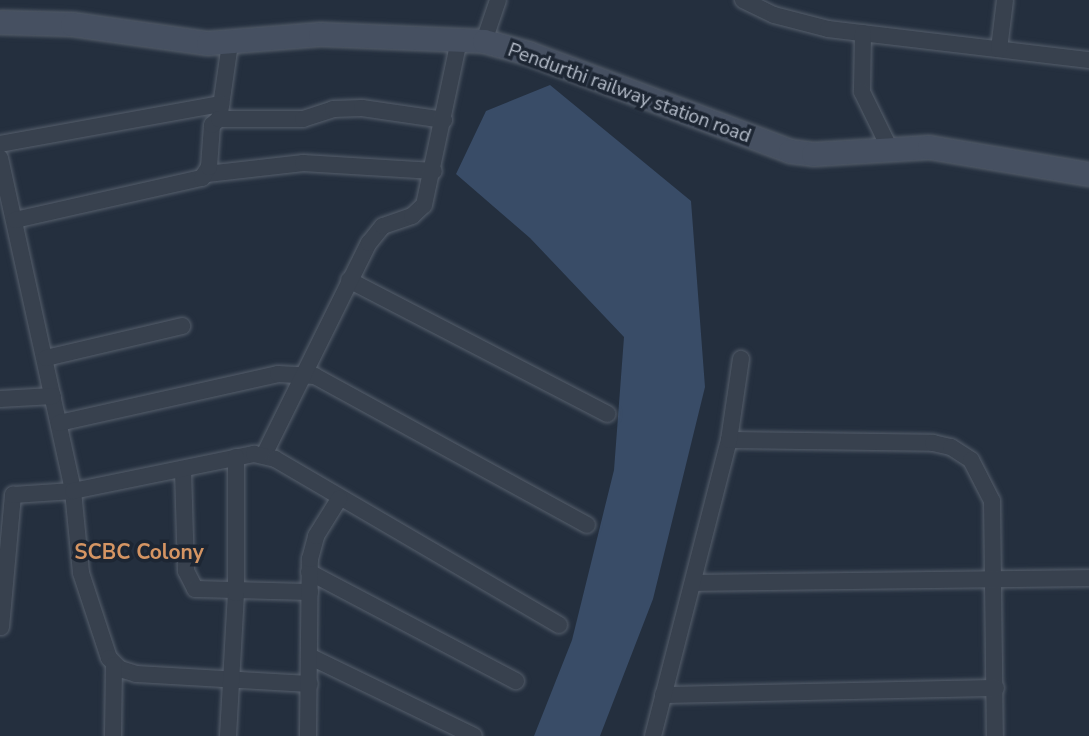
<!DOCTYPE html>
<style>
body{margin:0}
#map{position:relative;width:1089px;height:736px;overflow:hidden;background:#242f3e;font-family:"Nunito Sans",sans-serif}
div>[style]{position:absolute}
.water>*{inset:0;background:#394c67}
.roads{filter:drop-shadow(0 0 2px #565f6c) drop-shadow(0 0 2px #565f6c)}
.street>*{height:16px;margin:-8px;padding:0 8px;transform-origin:8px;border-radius:8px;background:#38414e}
.secondary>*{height:23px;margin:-11.5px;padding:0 11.5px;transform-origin:11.5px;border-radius:11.5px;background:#465061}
span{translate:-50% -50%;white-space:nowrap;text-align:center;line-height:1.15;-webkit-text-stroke:7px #1d2633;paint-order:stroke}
.street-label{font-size:19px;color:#b4bcc9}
.neighbourhood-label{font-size:21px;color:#d59563;font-weight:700}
</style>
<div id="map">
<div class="water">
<i style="clip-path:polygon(550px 85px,691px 201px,705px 387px,653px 599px,600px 736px,534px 736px,572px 640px,614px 470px,624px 337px,530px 238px,456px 174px,486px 111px)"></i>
</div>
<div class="roads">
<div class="street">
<i style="left:743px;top:0;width:34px;rotate:26deg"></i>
<i style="left:774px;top:15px;width:56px;rotate:14.5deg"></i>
<i style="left:828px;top:29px;width:263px;rotate:6.8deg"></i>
<i style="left:863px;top:33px;width:59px;rotate:91deg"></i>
<i style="left:862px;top:92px;width:61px;rotate:63.9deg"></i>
<i style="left:484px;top:41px;width:43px;rotate:-71.1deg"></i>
<i style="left:999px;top:49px;width:49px;rotate:-83deg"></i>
<i style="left:220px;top:113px;width:70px;rotate:-81.8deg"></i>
<i style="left:0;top:144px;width:225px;rotate:-10.3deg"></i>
<i style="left:0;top:158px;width:341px;rotate:77.6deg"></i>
<i style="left:73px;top:491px;width:82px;rotate:84.4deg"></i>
<i style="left:81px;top:573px;width:89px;rotate:71.8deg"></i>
<i style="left:109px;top:658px;width:16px;rotate:45deg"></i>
<i style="left:120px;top:669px;width:17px;rotate:17deg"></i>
<i style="left:136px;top:674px;width:174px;rotate:3.3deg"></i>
<i style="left:207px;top:174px;width:97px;rotate:-6.5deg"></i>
<i style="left:303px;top:163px;width:131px;rotate:3.5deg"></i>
<i style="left:15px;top:220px;width:192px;rotate:-12.7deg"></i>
<i style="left:202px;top:178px;width:13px;rotate:-58deg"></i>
<i style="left:209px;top:167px;width:42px;rotate:-85.9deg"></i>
<i style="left:212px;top:125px;width:9px;rotate:-41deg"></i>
<i style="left:219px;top:119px;width:84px"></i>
<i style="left:303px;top:119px;width:32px;rotate:-18deg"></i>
<i style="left:333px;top:109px;width:29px;rotate:-2deg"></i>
<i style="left:362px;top:108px;width:83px;rotate:8.3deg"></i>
<i style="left:349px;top:280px;width:291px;rotate:27.4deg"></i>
<i style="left:46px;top:358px;width:140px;rotate:-13.2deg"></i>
<i style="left:0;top:399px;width:53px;rotate:-3.2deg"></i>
<i style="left:59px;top:423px;width:224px;rotate:-12.6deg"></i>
<i style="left:278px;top:374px;width:37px;rotate:3deg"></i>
<i style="left:315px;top:376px;width:310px;rotate:28.7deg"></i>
<i style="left:729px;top:440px;width:204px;rotate:0.8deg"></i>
<i style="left:933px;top:443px;width:18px;rotate:13deg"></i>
<i style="left:951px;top:447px;width:24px;rotate:33deg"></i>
<i style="left:971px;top:460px;width:46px;rotate:62.9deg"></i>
<i style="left:992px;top:501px;width:235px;rotate:89.3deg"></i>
<i style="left:264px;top:455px;width:237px;rotate:-63.7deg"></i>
<i style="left:369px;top:243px;width:22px;rotate:-51deg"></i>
<i style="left:383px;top:226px;width:31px;rotate:-19deg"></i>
<i style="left:412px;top:216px;width:16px;rotate:-43deg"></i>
<i style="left:424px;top:205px;width:169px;rotate:-78deg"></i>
<i style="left:183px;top:470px;width:101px;rotate:88.3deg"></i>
<i style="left:186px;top:571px;width:20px;rotate:63deg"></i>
<i style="left:195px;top:589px;width:115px;rotate:1.5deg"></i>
<i style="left:309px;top:572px;width:234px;rotate:27.8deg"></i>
<i style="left:695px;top:583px;width:394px;rotate:-0.7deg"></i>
<i style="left:1px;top:627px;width:133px;rotate:-84.8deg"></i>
<i style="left:13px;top:495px;width:60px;rotate:-3.8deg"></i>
<i style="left:73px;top:491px;width:185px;rotate:-11.6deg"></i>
<i style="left:254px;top:454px;width:22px;rotate:13deg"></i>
<i style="left:275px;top:459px;width:329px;rotate:30.3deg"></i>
<i style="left:311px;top:657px;width:181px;rotate:25.9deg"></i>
<i style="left:663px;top:695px;width:333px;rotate:-1.2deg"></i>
<i style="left:113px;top:736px;width:71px;rotate:-89.2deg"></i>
<i style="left:228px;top:736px;width:143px;rotate:-86.8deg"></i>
<i style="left:236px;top:593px;width:136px;rotate:-90deg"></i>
<i style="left:308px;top:736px;width:177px;rotate:-89.4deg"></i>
<i style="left:310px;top:559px;width:24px;rotate:-75deg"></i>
<i style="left:316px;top:536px;width:44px;rotate:-58.1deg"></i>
<i style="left:653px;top:736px;width:306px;rotate:-75.6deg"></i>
<i style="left:729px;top:440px;width:82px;rotate:-81.6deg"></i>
</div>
<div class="secondary">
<i style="left:0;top:22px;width:72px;rotate:1.6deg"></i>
<i style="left:72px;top:24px;width:137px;rotate:8deg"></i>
<i style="left:208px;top:43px;width:112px;rotate:-4.6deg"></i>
<i style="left:320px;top:34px;width:164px;rotate:2.4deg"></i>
<i style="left:484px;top:41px;width:46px;rotate:15.3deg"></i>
<i style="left:528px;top:53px;width:280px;rotate:20.5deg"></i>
<i style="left:790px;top:151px;width:23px;rotate:7deg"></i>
<i style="left:813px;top:154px;width:116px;rotate:-3.5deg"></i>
<i style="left:929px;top:147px;width:162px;rotate:9.6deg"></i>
</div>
</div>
<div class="street-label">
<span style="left:629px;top:94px;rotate:20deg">Pendurthi railway station road</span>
</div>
<div class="neighbourhood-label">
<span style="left:139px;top:552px">SCBC Colony</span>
</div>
</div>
